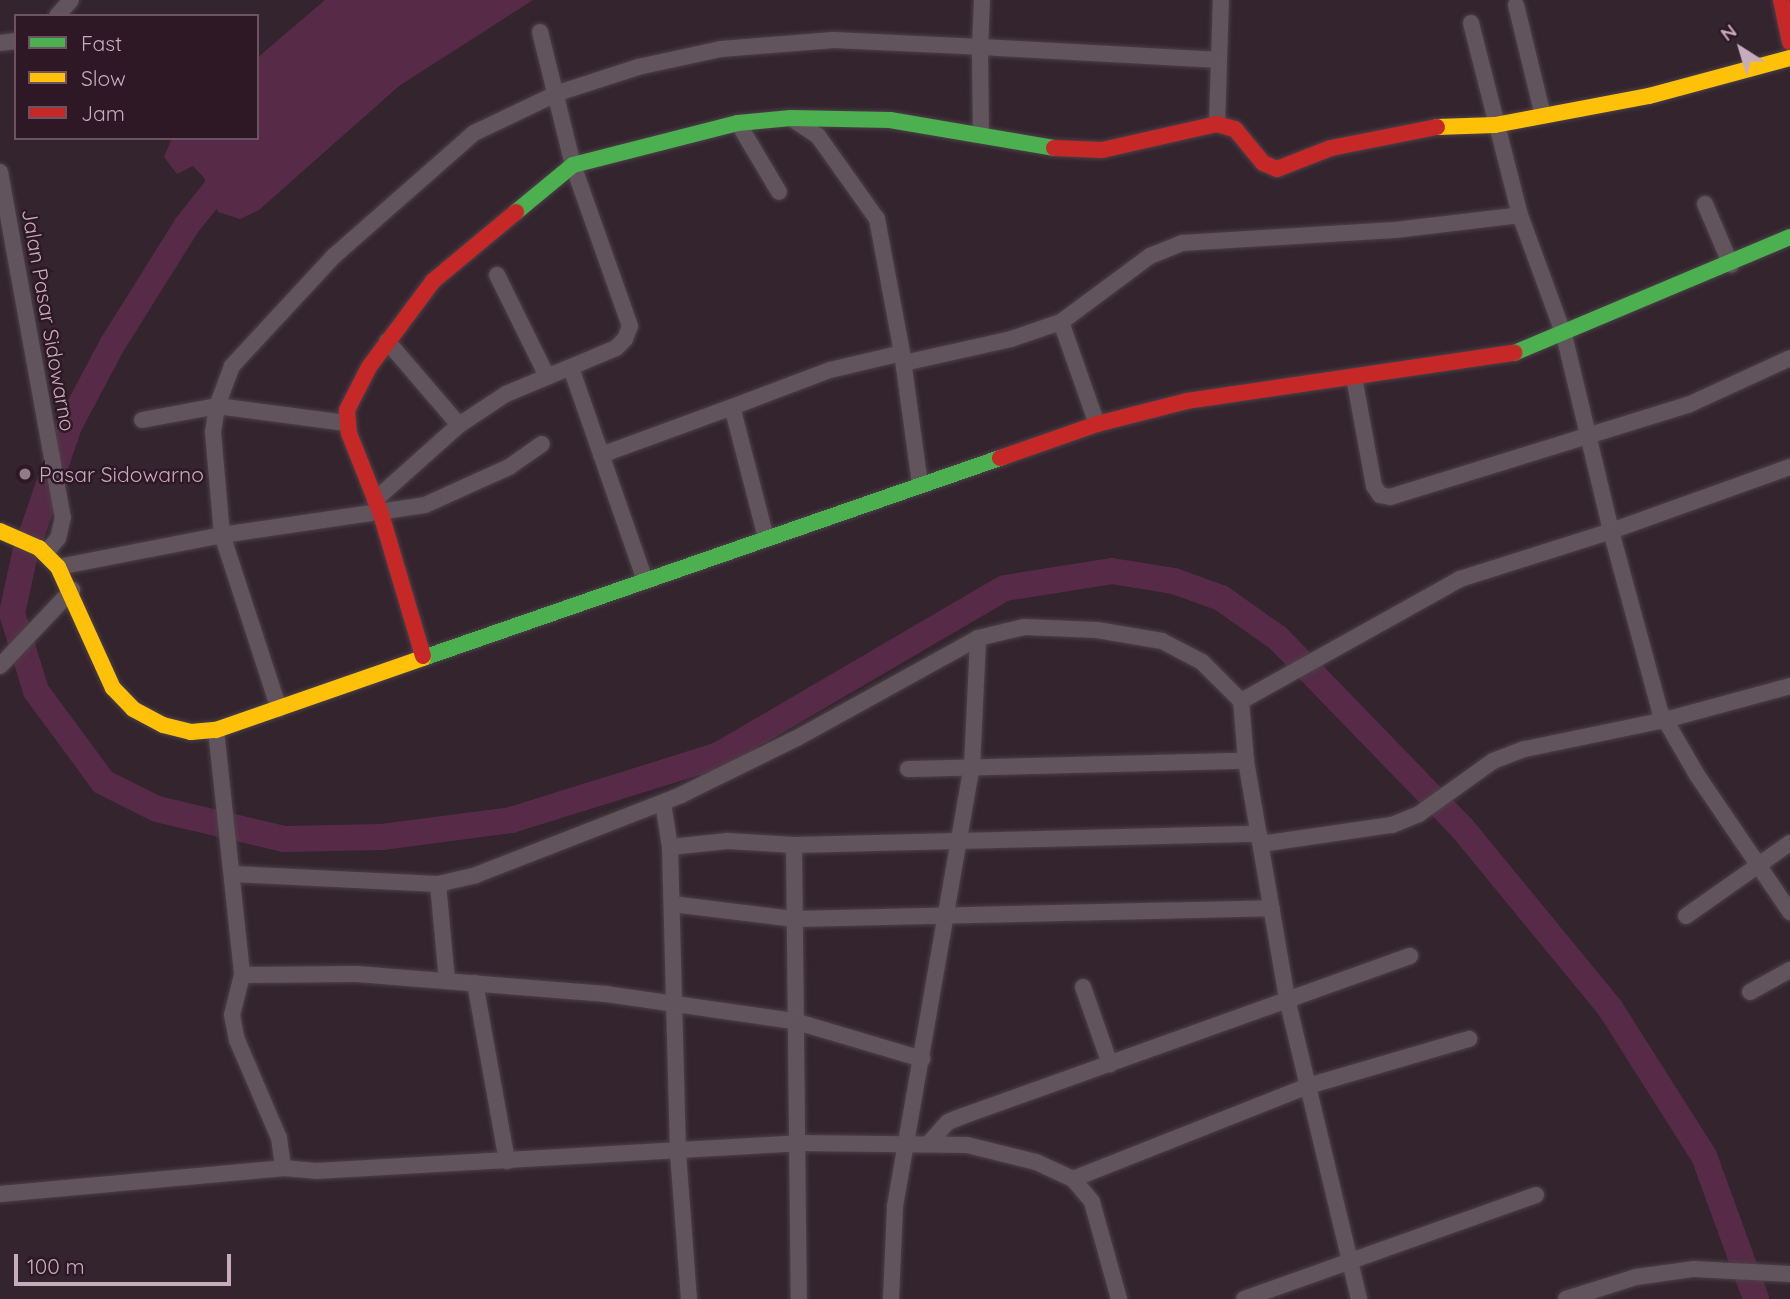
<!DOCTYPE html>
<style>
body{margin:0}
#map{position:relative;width:1790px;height:1299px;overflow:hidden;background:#33242e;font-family:Quicksand,sans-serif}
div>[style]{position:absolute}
.water>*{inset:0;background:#572b47}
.river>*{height:26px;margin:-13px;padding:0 13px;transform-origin:13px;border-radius:13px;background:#572b47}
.roads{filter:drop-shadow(0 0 2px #4c4048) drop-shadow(0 0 2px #4c4048)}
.street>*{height:16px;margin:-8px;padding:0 8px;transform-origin:8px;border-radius:8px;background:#62545c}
.fast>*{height:16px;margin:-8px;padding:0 8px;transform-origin:8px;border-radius:8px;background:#4caf50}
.slow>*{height:16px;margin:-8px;padding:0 8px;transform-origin:8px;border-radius:8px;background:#ffc107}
.jam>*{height:16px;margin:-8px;padding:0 8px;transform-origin:8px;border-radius:8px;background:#c62828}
.dots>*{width:19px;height:19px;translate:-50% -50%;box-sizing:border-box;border:4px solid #2e1825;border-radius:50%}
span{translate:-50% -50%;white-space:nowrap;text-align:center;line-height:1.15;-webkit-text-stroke:5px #2e1825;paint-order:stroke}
.street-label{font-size:21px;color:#c6acbc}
.poi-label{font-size:21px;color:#c6acbc}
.left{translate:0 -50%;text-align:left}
.legend{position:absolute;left:14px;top:14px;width:245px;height:126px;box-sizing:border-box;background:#2e1825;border:2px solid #6b5361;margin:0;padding:9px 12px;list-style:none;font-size:21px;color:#c6acbc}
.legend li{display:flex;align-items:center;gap:14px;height:35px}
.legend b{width:35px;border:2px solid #6b5361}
.north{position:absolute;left:1706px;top:14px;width:70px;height:70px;-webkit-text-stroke:5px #2e1825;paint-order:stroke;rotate:323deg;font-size:19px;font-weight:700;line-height:28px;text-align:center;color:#c6acbc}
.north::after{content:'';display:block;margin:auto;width:24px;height:32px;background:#c6acbc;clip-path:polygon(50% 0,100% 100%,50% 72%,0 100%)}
.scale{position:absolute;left:14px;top:1254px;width:217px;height:32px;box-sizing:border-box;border:4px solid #c6acbc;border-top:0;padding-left:9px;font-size:21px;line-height:24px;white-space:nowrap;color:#c6acbc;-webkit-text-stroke:5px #2e1825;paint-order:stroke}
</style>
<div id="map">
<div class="water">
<i style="clip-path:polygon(325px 0,533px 0,399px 86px,259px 210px,240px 219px,218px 212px,204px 178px,193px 166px,177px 174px,164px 157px,172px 138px,257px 138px,257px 58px)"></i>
</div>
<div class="river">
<i style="left:232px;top:169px;width:72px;rotate:128.8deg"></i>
<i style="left:187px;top:225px;width:142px;rotate:122deg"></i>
<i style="left:112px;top:345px;width:92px;rotate:118deg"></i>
<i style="left:69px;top:426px;width:135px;rotate:109deg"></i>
<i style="left:25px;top:554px;width:60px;rotate:102.4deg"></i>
<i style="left:12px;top:613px;width:82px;rotate:72.9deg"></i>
<i style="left:36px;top:691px;width:113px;rotate:53.6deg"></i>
<i style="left:103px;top:782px;width:60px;rotate:26.6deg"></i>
<i style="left:157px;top:809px;width:130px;rotate:13.3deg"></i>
<i style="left:284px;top:839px;width:98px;rotate:-1.2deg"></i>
<i style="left:382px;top:837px;width:130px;rotate:-7.5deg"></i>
<i style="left:511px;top:820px;width:216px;rotate:-17.3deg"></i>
<i style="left:717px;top:756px;width:333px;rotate:-30.3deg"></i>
<i style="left:1005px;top:588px;width:108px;rotate:-9deg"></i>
<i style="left:1112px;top:571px;width:63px;rotate:9.2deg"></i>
<i style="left:1174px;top:581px;width:50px;rotate:19.9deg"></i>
<i style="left:1221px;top:598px;width:70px;rotate:35.1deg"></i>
<i style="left:1278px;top:638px;width:266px;rotate:45.9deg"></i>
<i style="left:1463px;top:829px;width:232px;rotate:50.6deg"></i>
<i style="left:1610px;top:1008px;width:175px;rotate:57.6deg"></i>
<i style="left:1704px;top:1156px;width:152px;rotate:70deg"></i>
</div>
<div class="roads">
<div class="street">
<i style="left:1516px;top:5px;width:114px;rotate:76.3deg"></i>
<i style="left:57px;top:16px;width:21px;rotate:-49deg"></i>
<i style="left:1471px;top:23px;width:198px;rotate:75.7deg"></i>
<i style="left:1520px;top:215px;width:128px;rotate:69.9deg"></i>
<i style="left:1564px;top:335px;width:202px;rotate:76.5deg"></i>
<i style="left:1611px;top:531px;width:190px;rotate:-19.7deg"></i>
<i style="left:0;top:43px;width:16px;rotate:-7deg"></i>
<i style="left:794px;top:120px;width:29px;rotate:34deg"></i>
<i style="left:818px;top:136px;width:102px;rotate:54.6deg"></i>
<i style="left:877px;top:219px;width:136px;rotate:79.4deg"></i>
<i style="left:738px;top:123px;width:80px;rotate:59.3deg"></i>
<i style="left:1217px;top:124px;width:124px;rotate:-88.2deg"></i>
<i style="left:981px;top:135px;width:88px;rotate:-90.7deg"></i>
<i style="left:980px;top:47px;width:237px;rotate:3.1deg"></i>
<i style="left:0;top:172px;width:351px;rotate:79.7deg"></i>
<i style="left:63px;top:517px;width:22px;rotate:103deg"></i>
<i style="left:58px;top:538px;width:19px;rotate:129deg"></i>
<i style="left:1705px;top:204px;width:66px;rotate:66.9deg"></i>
<i style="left:497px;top:275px;width:113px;rotate:63.7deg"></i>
<i style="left:1061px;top:322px;width:108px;rotate:70.6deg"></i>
<i style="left:387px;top:341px;width:111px;rotate:49.4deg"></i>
<i style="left:904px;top:363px;width:110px;rotate:-12.6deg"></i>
<i style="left:1011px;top:339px;width:53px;rotate:-18.8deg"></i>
<i style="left:1061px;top:322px;width:111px;rotate:-36.6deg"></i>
<i style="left:1150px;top:256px;width:35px;rotate:-22deg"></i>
<i style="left:1182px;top:243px;width:213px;rotate:-3.5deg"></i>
<i style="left:1395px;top:230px;width:126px;rotate:-6.8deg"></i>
<i style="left:571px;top:368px;width:225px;rotate:70.8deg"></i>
<i style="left:1354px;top:377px;width:111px;rotate:79.6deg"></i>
<i style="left:1374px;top:486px;width:11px;rotate:56deg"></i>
<i style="left:1380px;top:495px;width:10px;rotate:11deg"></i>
<i style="left:1390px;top:497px;width:312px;rotate:-17.2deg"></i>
<i style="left:1688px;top:405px;width:112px;rotate:-24.7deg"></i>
<i style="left:142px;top:420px;width:76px;rotate:-10.6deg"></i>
<i style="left:217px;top:406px;width:130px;rotate:7.5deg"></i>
<i style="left:601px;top:455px;width:140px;rotate:-20.1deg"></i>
<i style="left:375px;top:500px;width:113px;rotate:-41.8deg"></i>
<i style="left:459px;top:425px;width:56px;rotate:-33.4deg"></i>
<i style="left:506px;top:394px;width:119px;rotate:-22.7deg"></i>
<i style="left:616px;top:348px;width:13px;rotate:-45deg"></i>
<i style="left:625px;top:339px;width:14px;rotate:-69deg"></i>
<i style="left:630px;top:326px;width:171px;rotate:-109.5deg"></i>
<i style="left:573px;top:165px;width:137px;rotate:-103.9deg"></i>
<i style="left:766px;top:538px;width:135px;rotate:-104.5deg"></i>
<i style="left:732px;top:407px;width:105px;rotate:-20.7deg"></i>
<i style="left:830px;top:370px;width:74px;rotate:-13.3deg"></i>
<i style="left:902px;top:353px;width:132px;rotate:82.2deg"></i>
<i style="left:58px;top:567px;width:167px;rotate:-11deg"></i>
<i style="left:222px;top:535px;width:205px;rotate:-8.4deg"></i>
<i style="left:425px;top:505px;width:92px;rotate:-24.3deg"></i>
<i style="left:509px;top:467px;width:40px;rotate:-34.9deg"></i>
<i style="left:0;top:666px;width:105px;rotate:-46.5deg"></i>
<i style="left:1241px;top:701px;width:251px;rotate:-29.1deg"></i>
<i style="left:1460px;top:579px;width:158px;rotate:-17.6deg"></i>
<i style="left:1611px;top:531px;width:187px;rotate:74.8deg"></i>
<i style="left:1660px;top:711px;width:74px;rotate:60deg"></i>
<i style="left:1697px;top:775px;width:166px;rotate:55.8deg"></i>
<i style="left:279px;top:709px;width:183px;rotate:-108.1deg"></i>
<i style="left:222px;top:535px;width:103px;rotate:-95deg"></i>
<i style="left:213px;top:432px;width:26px;rotate:-81deg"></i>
<i style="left:217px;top:406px;width:43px;rotate:-69.4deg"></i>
<i style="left:232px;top:366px;width:150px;rotate:-47.2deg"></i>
<i style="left:334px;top:256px;width:186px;rotate:-41.3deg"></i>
<i style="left:474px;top:133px;width:93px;rotate:-25.5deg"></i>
<i style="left:558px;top:93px;width:84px;rotate:-18deg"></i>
<i style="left:638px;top:67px;width:85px;rotate:-12.2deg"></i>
<i style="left:721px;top:49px;width:113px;rotate:-4.6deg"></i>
<i style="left:834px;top:40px;width:146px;rotate:2.7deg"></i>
<i style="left:980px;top:47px;width:47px;rotate:-87.6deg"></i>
<i style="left:216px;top:730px;width:246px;rotate:83.9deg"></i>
<i style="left:242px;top:975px;width:41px;rotate:104deg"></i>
<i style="left:232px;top:1015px;width:25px;rotate:79deg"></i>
<i style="left:237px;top:1040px;width:107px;rotate:66.8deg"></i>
<i style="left:279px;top:1138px;width:30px;rotate:82deg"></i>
<i style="left:283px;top:1168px;width:33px;rotate:5deg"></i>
<i style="left:316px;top:1171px;width:483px;rotate:-3.3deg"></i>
<i style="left:798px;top:1143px;width:169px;rotate:0.7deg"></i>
<i style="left:967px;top:1145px;width:71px;rotate:13.8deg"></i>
<i style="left:1036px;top:1162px;width:41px;rotate:24.7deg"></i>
<i style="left:1073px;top:1179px;width:30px;rotate:50deg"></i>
<i style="left:1092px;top:1202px;width:101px;rotate:74.4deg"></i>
<i style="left:908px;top:769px;width:338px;rotate:-1.4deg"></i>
<i style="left:663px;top:803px;width:45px;rotate:81deg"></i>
<i style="left:670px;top:847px;width:306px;rotate:88.5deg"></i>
<i style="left:678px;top:1153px;width:146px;rotate:85.7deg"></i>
<i style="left:1261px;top:844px;width:132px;rotate:-8.3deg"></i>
<i style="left:1392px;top:825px;width:29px;rotate:-22deg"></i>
<i style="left:1419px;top:814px;width:91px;rotate:-35.6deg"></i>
<i style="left:1493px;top:761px;width:34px;rotate:-21deg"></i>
<i style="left:1525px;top:749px;width:143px;rotate:-11.7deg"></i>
<i style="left:1665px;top:720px;width:130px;rotate:-15.2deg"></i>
<i style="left:794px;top:845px;width:465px;rotate:-1.4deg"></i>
<i style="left:670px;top:847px;width:58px;rotate:-5.9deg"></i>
<i style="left:728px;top:841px;width:66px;rotate:3.5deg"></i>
<i style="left:794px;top:845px;width:454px;rotate:89.4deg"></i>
<i style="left:233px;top:874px;width:205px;rotate:2.8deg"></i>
<i style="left:438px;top:884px;width:39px;rotate:-13deg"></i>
<i style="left:476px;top:875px;width:220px;rotate:-21.3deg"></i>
<i style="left:681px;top:795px;width:129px;rotate:-26.2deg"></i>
<i style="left:797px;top:738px;width:207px;rotate:-28.9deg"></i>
<i style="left:978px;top:638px;width:47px;rotate:-13.4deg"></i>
<i style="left:1024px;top:627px;width:73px;rotate:2.4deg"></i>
<i style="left:1097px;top:630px;width:66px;rotate:9.6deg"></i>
<i style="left:1162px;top:641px;width:45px;rotate:27.7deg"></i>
<i style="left:1202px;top:662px;width:55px;rotate:45deg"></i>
<i style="left:1241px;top:701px;width:60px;rotate:85.2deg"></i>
<i style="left:1246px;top:761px;width:242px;rotate:80.2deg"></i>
<i style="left:1287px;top:999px;width:309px;rotate:76.5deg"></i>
<i style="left:438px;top:884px;width:97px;rotate:84.7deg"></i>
<i style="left:672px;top:904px;width:124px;rotate:7deg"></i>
<i style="left:795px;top:919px;width:477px;rotate:-1.3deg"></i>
<i style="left:1686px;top:916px;width:127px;rotate:-35.1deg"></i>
<i style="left:242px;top:975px;width:115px;rotate:-0.5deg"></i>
<i style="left:357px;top:974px;width:250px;rotate:4.6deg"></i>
<i style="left:606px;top:994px;width:190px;rotate:8.2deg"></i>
<i style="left:794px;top:1021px;width:134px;rotate:16.5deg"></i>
<i style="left:475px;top:983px;width:181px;rotate:79.8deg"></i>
<i style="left:1083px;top:987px;width:82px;rotate:70.7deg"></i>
<i style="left:1750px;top:992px;width:46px;rotate:-28.8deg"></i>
<i style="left:929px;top:1143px;width:28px;rotate:-48deg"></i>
<i style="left:948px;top:1122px;width:16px;rotate:-22deg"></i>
<i style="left:963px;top:1116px;width:475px;rotate:-19.7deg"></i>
<i style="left:1073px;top:1179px;width:253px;rotate:-21.6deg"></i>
<i style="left:1308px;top:1086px;width:168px;rotate:-16.3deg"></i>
<i style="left:0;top:1194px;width:284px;rotate:-5.2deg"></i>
<i style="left:891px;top:1299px;width:93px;rotate:-87.5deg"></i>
<i style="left:895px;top:1206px;width:446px;rotate:-80.1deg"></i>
<i style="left:972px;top:767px;width:129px;rotate:-87.3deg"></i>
<i style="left:1244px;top:1299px;width:310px;rotate:-19.6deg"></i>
<i style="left:1566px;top:1299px;width:73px;rotate:-17.4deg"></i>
<i style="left:1636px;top:1277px;width:59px;rotate:-7.9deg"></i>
<i style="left:1694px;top:1269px;width:96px;rotate:3deg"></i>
</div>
<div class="fast">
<i style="left:516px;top:212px;width:74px;rotate:-39.5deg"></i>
<i style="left:573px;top:165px;width:170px;rotate:-14.3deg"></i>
<i style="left:738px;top:123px;width:53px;rotate:-5.4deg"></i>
<i style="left:791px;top:118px;width:99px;rotate:1.2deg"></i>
<i style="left:890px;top:120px;width:166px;rotate:9.7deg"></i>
<i style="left:1514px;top:353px;width:299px;rotate:-22.8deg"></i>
<i style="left:423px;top:658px;width:611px;rotate:-19.12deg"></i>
</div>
<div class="slow">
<i style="left:1437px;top:127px;width:58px;rotate:-2deg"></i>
<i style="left:1495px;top:125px;width:157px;rotate:-10.7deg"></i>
<i style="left:1649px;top:96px;width:146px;rotate:-15.1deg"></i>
<i style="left:0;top:531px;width:43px;rotate:23.6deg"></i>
<i style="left:39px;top:548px;width:27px;rotate:45deg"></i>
<i style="left:58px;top:567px;width:133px;rotate:65.6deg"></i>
<i style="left:113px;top:688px;width:29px;rotate:46deg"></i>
<i style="left:133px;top:709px;width:34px;rotate:28deg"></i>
<i style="left:163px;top:725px;width:29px;rotate:14deg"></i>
<i style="left:191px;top:732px;width:25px;rotate:-5deg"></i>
<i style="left:216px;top:730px;width:219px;rotate:-19.2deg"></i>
</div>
<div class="jam">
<i style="left:1781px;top:0;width:43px;rotate:77.9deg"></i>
<i style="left:1054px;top:148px;width:48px;rotate:2.4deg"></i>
<i style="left:1102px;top:150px;width:118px;rotate:-12.7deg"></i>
<i style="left:1217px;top:124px;width:19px;rotate:16deg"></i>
<i style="left:1235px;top:129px;width:44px;rotate:50.5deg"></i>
<i style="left:1263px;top:163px;width:15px;rotate:23deg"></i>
<i style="left:1277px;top:169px;width:58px;rotate:-21.3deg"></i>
<i style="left:1331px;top:148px;width:108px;rotate:-11.2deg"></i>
<i style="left:1000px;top:458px;width:103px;rotate:-19.3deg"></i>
<i style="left:1097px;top:424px;width:93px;rotate:-14.3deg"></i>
<i style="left:1187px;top:401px;width:331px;rotate:-8.4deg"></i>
<i style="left:423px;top:656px;width:148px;rotate:-106.5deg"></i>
<i style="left:381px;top:514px;width:87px;rotate:-111.6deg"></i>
<i style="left:349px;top:433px;width:23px;rotate:-95deg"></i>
<i style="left:347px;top:410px;width:48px;rotate:-62.9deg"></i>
<i style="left:369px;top:367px;width:107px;rotate:-53.3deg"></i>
<i style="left:433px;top:281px;width:108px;rotate:-39.7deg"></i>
</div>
</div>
<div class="dots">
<i style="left:25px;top:474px;background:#937c8a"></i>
</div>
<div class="street-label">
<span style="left:49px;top:320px;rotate:80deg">Jalan Pasar Sidowarno</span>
</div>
<div class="poi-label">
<span class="left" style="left:39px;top:474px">Pasar Sidowarno</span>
</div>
<ul class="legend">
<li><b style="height:9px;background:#4caf50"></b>Fast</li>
<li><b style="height:9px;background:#ffc107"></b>Slow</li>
<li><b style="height:9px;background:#c62828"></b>Jam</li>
</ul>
<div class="north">N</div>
<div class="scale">100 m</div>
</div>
